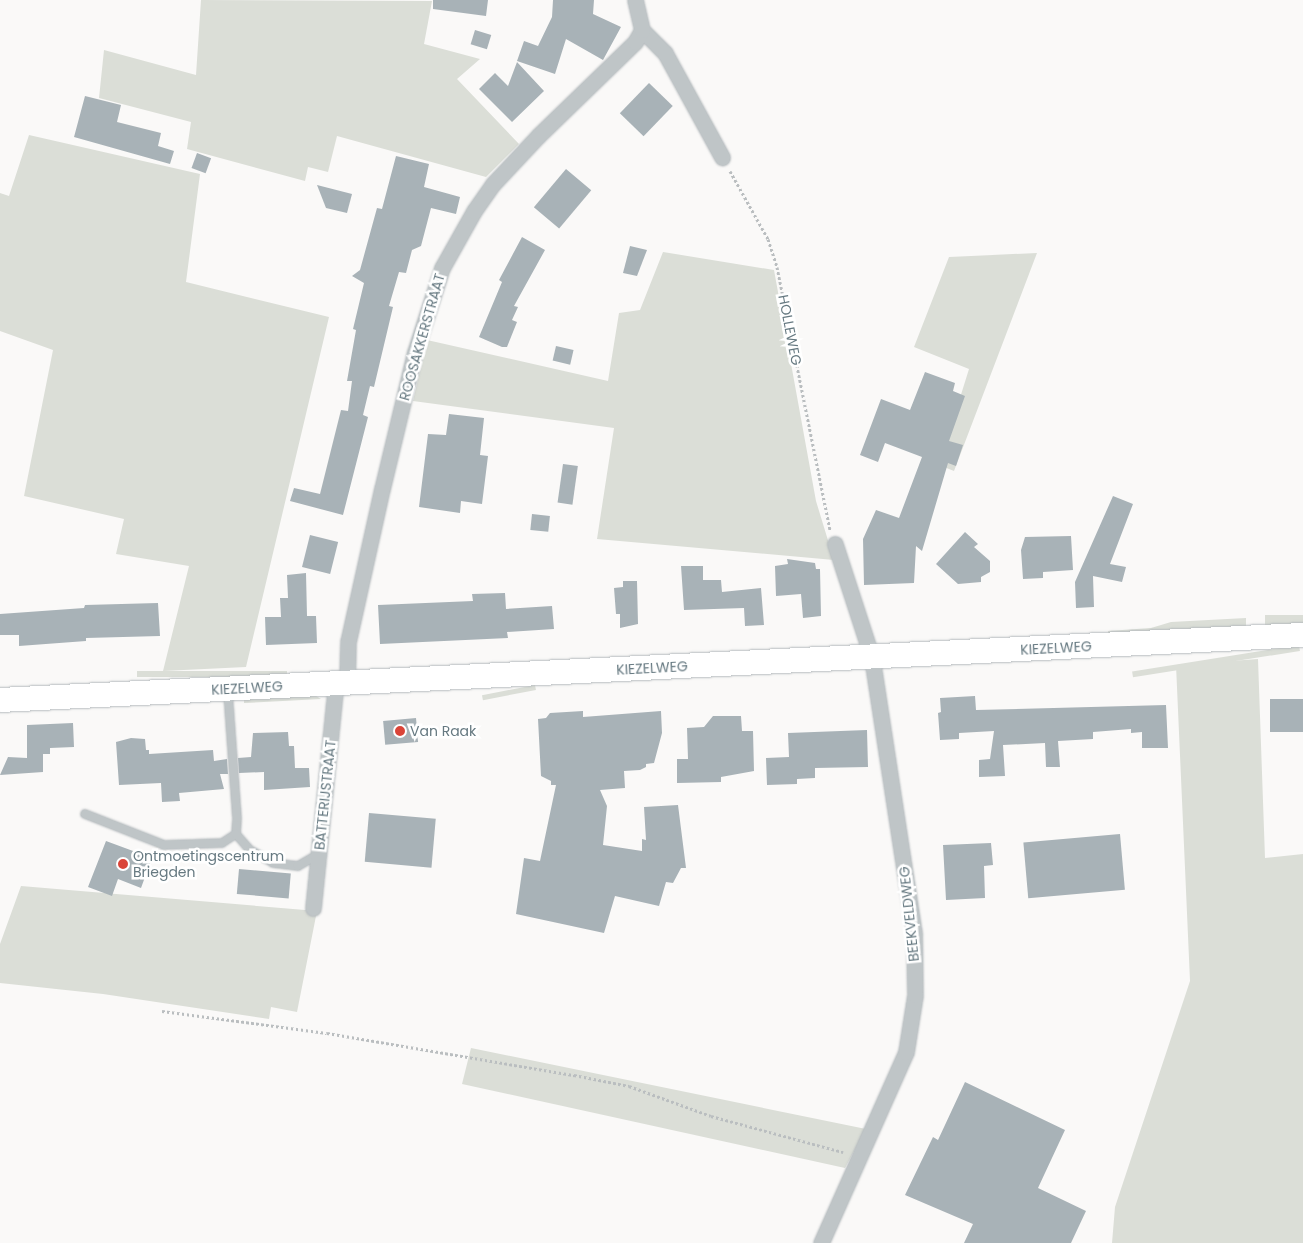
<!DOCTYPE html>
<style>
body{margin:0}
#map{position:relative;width:1303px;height:1243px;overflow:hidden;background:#faf9f8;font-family:Poppins,sans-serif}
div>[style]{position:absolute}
.green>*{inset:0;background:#dbded7;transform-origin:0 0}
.building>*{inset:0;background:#a8b2b7;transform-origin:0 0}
.path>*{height:3px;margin-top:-1.5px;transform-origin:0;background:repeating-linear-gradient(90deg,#babec0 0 2.5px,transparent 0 5px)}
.roads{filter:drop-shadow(0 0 1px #b3b9bc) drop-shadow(0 0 1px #b3b9bc)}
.lane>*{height:8px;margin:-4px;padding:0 4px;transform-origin:4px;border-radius:4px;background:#bfc5c7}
.street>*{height:15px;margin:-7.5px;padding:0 7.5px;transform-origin:7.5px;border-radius:7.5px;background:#bfc5c7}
.primary>*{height:24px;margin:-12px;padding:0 12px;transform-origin:12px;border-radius:12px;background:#fff}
.dots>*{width:14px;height:14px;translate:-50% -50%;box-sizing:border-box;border:2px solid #fff;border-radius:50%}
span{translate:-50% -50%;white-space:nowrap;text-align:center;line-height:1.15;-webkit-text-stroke:5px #fff;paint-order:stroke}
.street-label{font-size:14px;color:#667981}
.poi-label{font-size:14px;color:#667981}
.left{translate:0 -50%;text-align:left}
</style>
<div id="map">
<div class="green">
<i style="clip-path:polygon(201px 0,432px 1px,424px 44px,480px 59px,457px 79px,519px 144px,486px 177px,337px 136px,328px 172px,308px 167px,305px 181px,187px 149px,191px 122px,99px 98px,104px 50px,196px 75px)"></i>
<i style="clip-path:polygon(29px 135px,200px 174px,186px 282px,329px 317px,246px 667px,163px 671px,189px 566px,116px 554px,124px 519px,24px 496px,53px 350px,0 331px,0 193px,9px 196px)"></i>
<i style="clip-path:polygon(663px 252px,774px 270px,816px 501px,834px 560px,597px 539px,614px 428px,413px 401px,427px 340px,608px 381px,619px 313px,640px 310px)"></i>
<i style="clip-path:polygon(1037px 253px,954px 471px,939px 465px,969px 369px,914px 347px,949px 257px)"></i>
<i style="left:1303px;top:615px;width:11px;height:38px;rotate:90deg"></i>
<i style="clip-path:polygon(1246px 618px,1246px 629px,1108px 636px,1108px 631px,1151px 628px,1171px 622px)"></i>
<i style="left:1299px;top:645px;width:6px;height:169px;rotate:81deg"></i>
<i style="clip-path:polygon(1258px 659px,1265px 858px,1303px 854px,1303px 1243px,1112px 1243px,1115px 1207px,1190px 981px,1176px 665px)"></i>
<i style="left:287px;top:671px;width:6px;height:150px;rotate:90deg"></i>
<i style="left:535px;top:685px;width:5px;height:54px;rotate:79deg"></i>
<i style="clip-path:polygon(313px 694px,321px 699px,244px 703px,244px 697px)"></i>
<i style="clip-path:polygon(21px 886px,317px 911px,297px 1012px,271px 1007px,269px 1019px,103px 994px,0 983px,0 944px)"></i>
<i style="clip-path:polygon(471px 1048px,866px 1129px,845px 1168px,462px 1084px)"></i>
</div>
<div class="building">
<i style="clip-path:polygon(433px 0,488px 0,486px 16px,433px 9px)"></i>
<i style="clip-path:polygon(553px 0,594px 0,593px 14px,621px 27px,603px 60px,566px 39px,555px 74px,517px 61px,524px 41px,538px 46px,552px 17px)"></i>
<i style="left:475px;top:30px;width:17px;height:15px;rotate:17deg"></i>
<i style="clip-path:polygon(517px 62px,544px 91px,512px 122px,479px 89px,495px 73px,508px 86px)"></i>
<i style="left:649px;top:83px;width:33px;height:42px;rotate:44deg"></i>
<i style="clip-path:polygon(85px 96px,121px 105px,117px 122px,161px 133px,158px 146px,174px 151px,170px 164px,74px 137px)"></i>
<i style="left:197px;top:153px;width:15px;height:16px;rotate:20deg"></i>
<i style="clip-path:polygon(396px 156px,429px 164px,424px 187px,460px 197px,456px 214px,431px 208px,421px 246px,412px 250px,406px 273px,399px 272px,389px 306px,393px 307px,374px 387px,370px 386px,363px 415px,368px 417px,343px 515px,290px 501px,294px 488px,320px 494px,341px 410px,348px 411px,352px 381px,347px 381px,356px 330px,353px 329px,364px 283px,352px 276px,360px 270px,377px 208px,382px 209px)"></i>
<i style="left:566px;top:169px;width:33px;height:50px;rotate:40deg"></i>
<i style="clip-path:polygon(317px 185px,352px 194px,347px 213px,326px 208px)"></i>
<i style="clip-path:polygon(522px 237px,545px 250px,514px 306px,518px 307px,512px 320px,517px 322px,507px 347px,502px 347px,479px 337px,502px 282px,499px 280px)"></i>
<i style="clip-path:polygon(630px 246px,647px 250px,637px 276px,623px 273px)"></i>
<i style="left:556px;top:346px;width:18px;height:15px;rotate:13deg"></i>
<i style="clip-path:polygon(925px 372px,955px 383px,953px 391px,965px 396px,949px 441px,963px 445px,956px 466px,948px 463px,922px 551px,916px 546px,914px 583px,864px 585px,863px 539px,876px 510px,899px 518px,922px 457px,885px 443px,878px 462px,860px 455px,881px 399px,910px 410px)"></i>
<i style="clip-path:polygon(449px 414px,484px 418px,480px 455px,488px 456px,482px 504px,461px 501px,460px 513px,419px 507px,428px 434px,446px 435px)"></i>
<i style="left:563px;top:464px;width:15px;height:39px;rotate:8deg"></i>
<i style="clip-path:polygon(1113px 496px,1133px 504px,1110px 564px,1126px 567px,1122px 582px,1093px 576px,1094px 607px,1076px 608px,1075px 582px)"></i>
<i style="left:532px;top:514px;width:18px;height:16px;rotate:6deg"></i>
<i style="clip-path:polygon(965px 532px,978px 544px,974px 547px,990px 561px,990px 572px,981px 577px,981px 582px,958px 584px,936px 564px)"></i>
<i style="left:310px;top:535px;width:29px;height:33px;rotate:14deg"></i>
<i style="clip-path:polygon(1071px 536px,1073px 570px,1043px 572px,1043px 578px,1023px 579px,1021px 550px,1025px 537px)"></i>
<i style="clip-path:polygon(787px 559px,815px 563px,816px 569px,820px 569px,821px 616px,803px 618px,801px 594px,776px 596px,775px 566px,788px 564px)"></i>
<i style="clip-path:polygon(681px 566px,703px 566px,703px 580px,721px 580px,722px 592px,761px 588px,764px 625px,745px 626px,744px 608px,684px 610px)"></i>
<i style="clip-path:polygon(306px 573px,307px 616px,316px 616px,317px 643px,266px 645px,265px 617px,281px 617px,280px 598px,288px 598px,287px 575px)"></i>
<i style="clip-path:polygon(623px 581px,637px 581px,638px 624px,620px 628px,620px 614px,616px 614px,614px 588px,623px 587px)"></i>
<i style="clip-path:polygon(505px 593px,506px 609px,552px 606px,554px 629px,507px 632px,508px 638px,380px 644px,378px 605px,473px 601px,472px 594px)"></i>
<i style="clip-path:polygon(158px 603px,160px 636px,86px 638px,86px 641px,19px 646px,19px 635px,0 635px,0 614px,84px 608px,85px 605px)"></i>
<i style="clip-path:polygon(975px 696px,976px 710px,1166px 705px,1168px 748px,1142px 748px,1142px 732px,1131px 733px,1131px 729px,1093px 732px,1093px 739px,1058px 741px,1060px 767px,1046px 767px,1045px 743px,1003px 745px,1005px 776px,979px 777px,979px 760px,990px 759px,994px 731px,959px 733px,959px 739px,940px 740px,938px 713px,941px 712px,940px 698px)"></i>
<i style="left:1303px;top:699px;width:33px;height:33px;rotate:90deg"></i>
<i style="clip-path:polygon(583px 711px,583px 717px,661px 711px,662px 733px,654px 763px,646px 764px,646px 767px,640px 770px,624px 771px,625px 788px,600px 790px,607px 806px,603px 845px,642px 851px,642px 839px,646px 840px,644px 807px,678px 805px,686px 868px,681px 868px,673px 883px,666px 882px,659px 906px,615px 896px,604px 933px,516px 914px,524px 858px,540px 861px,556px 785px,551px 785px,551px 781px,541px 776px,538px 719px,546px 718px,550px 713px)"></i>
<i style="clip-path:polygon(713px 716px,741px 716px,742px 731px,753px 731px,754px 771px,721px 777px,721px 782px,677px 783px,677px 759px,688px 759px,687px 728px,704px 727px)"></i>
<i style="left:416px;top:718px;width:24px;height:33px;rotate:85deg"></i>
<i style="clip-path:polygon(73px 723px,74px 747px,50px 748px,50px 754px,43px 754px,43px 772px,0 775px,8px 757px,27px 758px,27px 725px)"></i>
<i style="clip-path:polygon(867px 730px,868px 767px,815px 768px,815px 778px,797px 779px,797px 784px,767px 785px,766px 758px,789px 757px,788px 733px)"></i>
<i style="clip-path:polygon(288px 732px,289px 746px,294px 746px,295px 768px,309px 768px,310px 787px,264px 790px,264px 772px,239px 773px,238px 758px,251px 757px,253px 733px)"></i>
<i style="clip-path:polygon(131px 738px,145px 739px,146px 750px,149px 750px,149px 754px,213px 750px,214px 761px,227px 759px,228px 774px,220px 774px,224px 789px,179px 793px,180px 801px,162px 802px,161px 783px,119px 785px,116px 742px)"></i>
<i style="left:369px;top:813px;width:67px;height:49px;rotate:5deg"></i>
<i style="left:1120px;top:834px;width:56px;height:97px;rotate:85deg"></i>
<i style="clip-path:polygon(106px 841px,152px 858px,141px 888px,118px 879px,112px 896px,88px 887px)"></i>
<i style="clip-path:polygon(991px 843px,993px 865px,984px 866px,985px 898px,946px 900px,943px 845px)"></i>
<i style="left:239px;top:869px;width:52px;height:25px;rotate:5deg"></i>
<i style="clip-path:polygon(965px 1082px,1065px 1130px,1038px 1188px,1086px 1211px,1071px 1243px,964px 1243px,973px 1224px,905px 1195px,933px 1137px,938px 1140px)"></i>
</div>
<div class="path">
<i style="left:730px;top:171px;width:78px;rotate:60.8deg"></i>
<i style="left:768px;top:239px;width:29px;rotate:72deg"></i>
<i style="left:777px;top:267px;width:268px;rotate:78.6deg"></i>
<i style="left:162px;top:1011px;width:166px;rotate:7.6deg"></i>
<i style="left:327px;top:1033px;width:251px;rotate:9.7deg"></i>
<i style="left:574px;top:1075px;width:56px;rotate:11.3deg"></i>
<i style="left:629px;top:1086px;width:87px;rotate:20.1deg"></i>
<i style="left:711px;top:1116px;width:137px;rotate:15.3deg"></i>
</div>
<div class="roads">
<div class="lane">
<i style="left:85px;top:814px;width:85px;rotate:21.4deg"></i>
<i style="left:164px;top:845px;width:58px;rotate:-2deg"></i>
<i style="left:222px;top:843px;width:17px;rotate:-33deg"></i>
<i style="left:236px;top:834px;width:16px;rotate:-86deg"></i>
<i style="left:237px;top:818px;width:127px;rotate:-94.1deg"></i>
<i style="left:236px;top:834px;width:21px;rotate:49deg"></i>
<i style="left:250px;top:850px;width:26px;rotate:29deg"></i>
<i style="left:273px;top:863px;width:25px;rotate:7deg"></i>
<i style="left:298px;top:866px;width:24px;rotate:-30deg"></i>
</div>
<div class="street">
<i style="left:642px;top:30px;width:33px;rotate:45deg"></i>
<i style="left:665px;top:53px;width:119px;rotate:61.3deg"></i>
<i style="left:347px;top:683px;width:41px;rotate:-88.6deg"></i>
<i style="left:348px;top:642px;width:157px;rotate:-77.5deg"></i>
<i style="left:382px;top:489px;width:141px;rotate:-76.5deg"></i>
<i style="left:415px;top:352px;width:88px;rotate:-72.2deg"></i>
<i style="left:442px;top:268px;width:65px;rotate:-60.7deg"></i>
<i style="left:474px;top:211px;width:33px;rotate:-55deg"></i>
<i style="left:493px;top:184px;width:66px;rotate:-46.8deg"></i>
<i style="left:538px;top:136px;width:135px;rotate:-44.1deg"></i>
<i style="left:635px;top:42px;width:14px;rotate:-60deg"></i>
<i style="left:642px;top:30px;width:31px;rotate:-103deg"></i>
<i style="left:313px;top:908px;width:226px;rotate:-84.2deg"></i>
<i style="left:821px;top:1243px;width:209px;rotate:-66deg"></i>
<i style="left:906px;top:1052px;width:58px;rotate:-81deg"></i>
<i style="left:915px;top:995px;width:62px;rotate:-90.9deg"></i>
<i style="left:914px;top:933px;width:278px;rotate:-98.7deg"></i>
<i style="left:872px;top:658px;width:120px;rotate:-108deg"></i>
</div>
<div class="primary">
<i style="left:0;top:700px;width:1305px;rotate:-2.86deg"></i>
</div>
</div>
<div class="dots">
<i style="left:400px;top:731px;background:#da4438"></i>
<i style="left:123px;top:864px;background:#da4438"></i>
</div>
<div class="street-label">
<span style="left:790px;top:330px;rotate:79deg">HOLLEWEG</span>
<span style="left:422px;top:337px;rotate:-74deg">ROOSAKKERSTRAAT</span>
<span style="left:1056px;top:648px;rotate:-3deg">KIEZELWEG</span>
<span style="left:652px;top:668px;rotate:-3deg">KIEZELWEG</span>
<span style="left:247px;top:688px;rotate:-3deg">KIEZELWEG</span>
<span style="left:325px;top:795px;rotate:-84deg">BATTERIJSTRAAT</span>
<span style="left:909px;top:914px;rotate:-96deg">BEEKVELDWEG</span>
</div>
<div class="poi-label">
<span class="left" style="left:410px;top:731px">Van Raak</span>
<span class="left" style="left:133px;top:864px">Ontmoetingscentrum<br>Briegden</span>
</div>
</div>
